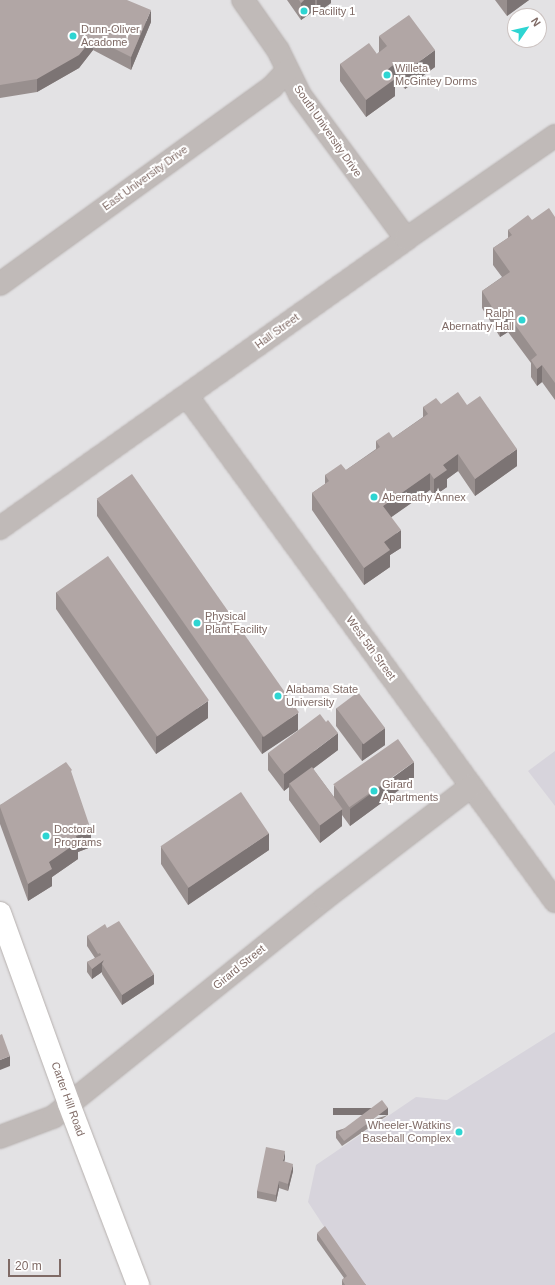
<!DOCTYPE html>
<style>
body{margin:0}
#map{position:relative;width:555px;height:1285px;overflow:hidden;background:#f0f1f4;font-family:Helvetica,sans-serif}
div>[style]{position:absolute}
.built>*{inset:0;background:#e3e2e4}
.green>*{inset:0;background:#d7d4dc}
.roads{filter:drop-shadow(0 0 1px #b6b0ae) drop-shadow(0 0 1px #b6b0ae)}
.minor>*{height:22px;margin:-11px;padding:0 11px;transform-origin:11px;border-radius:11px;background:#c0bab8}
.major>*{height:22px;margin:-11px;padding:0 11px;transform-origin:11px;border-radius:11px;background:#fff}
.wall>*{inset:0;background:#988f8e}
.shaded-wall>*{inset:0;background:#7c7474;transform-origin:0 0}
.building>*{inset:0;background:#b1a6a5;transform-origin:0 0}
.dots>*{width:11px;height:11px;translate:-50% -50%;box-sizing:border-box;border:2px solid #fff;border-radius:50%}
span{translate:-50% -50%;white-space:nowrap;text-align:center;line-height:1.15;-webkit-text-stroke:4px #fff;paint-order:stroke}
.poi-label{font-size:11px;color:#7f6a65}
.left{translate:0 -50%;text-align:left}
.right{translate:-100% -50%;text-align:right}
.street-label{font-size:11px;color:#7f6a65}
.north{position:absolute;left:507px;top:8px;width:40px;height:40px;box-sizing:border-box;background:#fff;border:1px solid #ccc3c1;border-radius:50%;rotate:56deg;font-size:11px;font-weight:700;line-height:16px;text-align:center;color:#7f6a65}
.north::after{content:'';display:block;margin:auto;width:14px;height:18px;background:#2ed5d2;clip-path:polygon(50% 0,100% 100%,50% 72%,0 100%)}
.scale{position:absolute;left:8px;top:1259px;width:53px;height:18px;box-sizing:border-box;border:2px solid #7f6a65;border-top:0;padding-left:5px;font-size:12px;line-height:14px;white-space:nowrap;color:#7f6a65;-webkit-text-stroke:3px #fff;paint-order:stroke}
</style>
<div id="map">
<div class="built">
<i style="clip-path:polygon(evenodd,0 0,555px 0,555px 1285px,0 1285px,0 0,515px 16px,539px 16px,539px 40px,515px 40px,515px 16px)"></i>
</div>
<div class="green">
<i style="clip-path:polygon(555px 751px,555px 806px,528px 771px)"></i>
<i style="clip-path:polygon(555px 1032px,555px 1285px,362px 1285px,308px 1202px,316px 1165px,416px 1097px,447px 1100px)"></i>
</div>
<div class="roads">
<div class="minor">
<i style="left:243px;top:0;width:61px;rotate:55deg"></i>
<i style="left:278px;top:50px;width:50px;rotate:63.9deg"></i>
<i style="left:300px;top:95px;width:179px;rotate:53.6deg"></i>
<i style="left:0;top:284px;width:336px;rotate:-35.9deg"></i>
<i style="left:272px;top:87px;width:23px;rotate:-47deg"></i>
<i style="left:187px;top:396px;width:625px;rotate:53.92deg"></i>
<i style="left:0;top:528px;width:498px;rotate:-35.4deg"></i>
<i style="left:406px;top:239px;width:181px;rotate:-34.7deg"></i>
<i style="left:0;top:1137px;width:57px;rotate:-20.7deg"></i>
<i style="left:53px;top:1117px;width:348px;rotate:-38.8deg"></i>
<i style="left:324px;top:899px;width:185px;rotate:-37.5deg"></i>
</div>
<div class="major">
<i style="left:0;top:913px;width:203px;rotate:70.1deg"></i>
<i style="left:69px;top:1104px;width:194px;rotate:69.1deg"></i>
</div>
</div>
<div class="wall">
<i style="clip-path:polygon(0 0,151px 22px,131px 70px,93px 50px,79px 68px,37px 92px,0 98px)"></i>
<i style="clip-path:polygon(287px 0,331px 0,331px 3px,317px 13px,315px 10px,301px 20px)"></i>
<i style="clip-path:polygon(495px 0,529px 0,507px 16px)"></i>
<i style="clip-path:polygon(379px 36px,435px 67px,405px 89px,397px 79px,395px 81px,395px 96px,366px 117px,340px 81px,340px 64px,377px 54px,379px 52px)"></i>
<i style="clip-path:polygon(555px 217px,555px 400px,542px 382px,537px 386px,531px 377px,531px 363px,508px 332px,500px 337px,482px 308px,482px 291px,502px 277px,493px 265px,493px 248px,508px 238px,508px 230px,532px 220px)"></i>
<i style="clip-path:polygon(441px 404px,467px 405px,517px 466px,475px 496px,458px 471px,447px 479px,447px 487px,434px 496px,430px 490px,391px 517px,401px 548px,390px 555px,390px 567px,364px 585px,312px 510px,312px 493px,325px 484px,325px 475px,346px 470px,376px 449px,376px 441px,393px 438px,423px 417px,423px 407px)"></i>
<i style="clip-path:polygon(97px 499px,298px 730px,262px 754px,97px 516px)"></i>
<i style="clip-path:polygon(56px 592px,208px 718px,156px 754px,56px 609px)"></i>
<i style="clip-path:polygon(336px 708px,385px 745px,362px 761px,336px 726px)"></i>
<i style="clip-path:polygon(338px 750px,313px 769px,334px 797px,334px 786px,414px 779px,350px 826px,342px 815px,342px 826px,320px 843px,289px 800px,289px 787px,284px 791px,268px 770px,268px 753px)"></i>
<i style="clip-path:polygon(72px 776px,91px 847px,78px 852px,78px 859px,52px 877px,52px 886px,28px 901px,0 824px,0 805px)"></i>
<i style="clip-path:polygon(161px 847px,269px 850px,188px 905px,161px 864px)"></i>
<i style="clip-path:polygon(107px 928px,154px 984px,122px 1005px,102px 974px,102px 972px,92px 979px,87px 972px,87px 962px,95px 958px,87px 946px,87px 936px)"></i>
<i style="clip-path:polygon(388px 1115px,342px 1146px,336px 1138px,336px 1131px)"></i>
<i style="clip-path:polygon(285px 1158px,284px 1162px,293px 1171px,288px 1191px,279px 1188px,276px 1202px,257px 1198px,257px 1191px)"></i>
<i style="clip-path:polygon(317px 1233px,366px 1285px,342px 1285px,342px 1280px,344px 1278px,317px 1240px)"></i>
</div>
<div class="shaded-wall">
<i style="clip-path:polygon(304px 0,315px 0,315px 10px,301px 20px,301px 3px)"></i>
<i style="clip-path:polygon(317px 0,331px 0,331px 3px,317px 13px)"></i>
<i style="clip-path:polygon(507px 0,529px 0,507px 16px)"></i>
<i style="clip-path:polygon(151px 10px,151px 22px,131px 70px,131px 57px)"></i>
<i style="clip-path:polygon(93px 38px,93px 50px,79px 68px,37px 92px,37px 79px)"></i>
<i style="clip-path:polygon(435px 50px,435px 67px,405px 89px,405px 72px)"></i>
<i style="clip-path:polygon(397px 62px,397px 79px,395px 81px,395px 96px,366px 117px,366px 100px,388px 69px)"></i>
<i style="clip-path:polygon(508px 315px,508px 332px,500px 337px,500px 320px)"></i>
<i style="clip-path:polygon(542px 365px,542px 382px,537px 386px,537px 369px)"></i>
<i style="clip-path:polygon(517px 449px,517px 466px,475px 496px,475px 479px)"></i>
<i style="clip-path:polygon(458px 454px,458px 471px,447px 479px,447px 487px,434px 496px,434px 479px,443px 465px)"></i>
<i style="clip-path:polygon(430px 473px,430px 490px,383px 523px,383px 506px)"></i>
<i style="clip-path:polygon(401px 530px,401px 548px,390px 555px,390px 567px,364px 585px,364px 568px,384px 542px)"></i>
<i style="clip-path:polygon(208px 701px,208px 718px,156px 754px,156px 737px)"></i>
<i style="clip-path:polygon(298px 713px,298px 730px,262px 754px,262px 737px)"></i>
<i style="clip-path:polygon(385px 728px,385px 745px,362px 761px,362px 744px)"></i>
<i style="clip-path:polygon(338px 733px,338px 750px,291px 785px,289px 783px,289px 787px,284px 791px,284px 774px)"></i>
<i style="clip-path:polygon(414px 762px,414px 779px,350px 826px,350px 809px)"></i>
<i style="clip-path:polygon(342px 809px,342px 826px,320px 843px,320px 825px)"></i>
<i style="clip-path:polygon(91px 830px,91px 847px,78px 852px,78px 859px,52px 877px,52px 886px,28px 901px,28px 884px,49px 862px,76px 836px)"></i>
<i style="clip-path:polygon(269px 833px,269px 850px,188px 905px,188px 888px)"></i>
<i style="clip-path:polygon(104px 960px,102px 964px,102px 972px,92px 979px,92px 969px)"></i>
<i style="clip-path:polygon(154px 974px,154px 984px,122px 1005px,122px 995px)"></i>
<i style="clip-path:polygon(10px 1056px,10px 1066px,0 1070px,0 1060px)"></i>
<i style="left:388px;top:1108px;width:7px;height:55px;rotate:90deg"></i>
<i style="clip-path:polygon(285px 1151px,285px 1158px,283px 1168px,283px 1161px)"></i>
<i style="clip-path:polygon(293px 1164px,293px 1171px,288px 1191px,288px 1184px)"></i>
<i style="clip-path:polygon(279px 1181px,279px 1188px,276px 1202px,276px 1195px)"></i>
</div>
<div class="building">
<i style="clip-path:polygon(0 0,127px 0,151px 10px,131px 57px,93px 38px,79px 55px,37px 79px,0 85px)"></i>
<i style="clip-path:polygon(299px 0,304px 0,301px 3px)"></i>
<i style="clip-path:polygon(409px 15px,435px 50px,405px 72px,397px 62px,388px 69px,395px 79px,366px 100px,340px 64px,369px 43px,377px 54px,387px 46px,379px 36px)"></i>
<i style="clip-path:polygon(549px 208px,555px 217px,555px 383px,542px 365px,537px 369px,531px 360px,537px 355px,508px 315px,500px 320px,482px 291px,510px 272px,493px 248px,512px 235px,508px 230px,528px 215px,532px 220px)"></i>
<i style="clip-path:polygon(458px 392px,467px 405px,480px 396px,517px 449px,475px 479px,458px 454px,443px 465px,447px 470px,434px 479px,430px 473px,383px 506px,401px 530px,384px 542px,390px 550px,364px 568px,312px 493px,329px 481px,325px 475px,341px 464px,346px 470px,380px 447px,376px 441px,389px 432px,393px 438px,428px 414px,423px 407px,436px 398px,441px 404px)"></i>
<i style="left:132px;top:474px;width:291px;height:43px;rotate:55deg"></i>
<i style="left:108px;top:556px;width:176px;height:63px;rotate:55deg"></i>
<i style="left:358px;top:692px;width:45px;height:27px;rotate:53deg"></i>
<i style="clip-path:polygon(320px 714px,326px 722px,328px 720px,338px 733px,284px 774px,268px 753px)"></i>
<i style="left:398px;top:739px;width:28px;height:79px;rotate:55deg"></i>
<i style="clip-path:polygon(66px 762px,72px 770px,71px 771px,91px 830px,76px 836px,78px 842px,49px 862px,52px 869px,28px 884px,0 807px,0 805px)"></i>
<i style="left:312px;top:767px;width:52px;height:28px;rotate:54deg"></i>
<i style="left:241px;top:792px;width:50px;height:97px;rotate:56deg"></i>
<i style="clip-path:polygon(119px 921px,154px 974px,122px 995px,102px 964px,104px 960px,92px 969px,87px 962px,101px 955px,100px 953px,98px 954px,87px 936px,105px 924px,107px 928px)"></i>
<i style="clip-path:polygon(2px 1034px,10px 1056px,0 1060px,0 1035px)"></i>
<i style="left:382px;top:1100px;width:10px;height:55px;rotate:53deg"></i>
<i style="clip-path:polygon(266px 1147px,285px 1151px,283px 1161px,293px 1164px,288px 1184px,279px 1181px,276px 1195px,257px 1191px)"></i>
<i style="clip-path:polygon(325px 1226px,366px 1285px,345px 1285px,342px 1280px,347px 1276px,317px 1233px)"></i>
</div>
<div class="dots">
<i style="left:304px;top:11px;background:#2ed5d2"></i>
<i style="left:73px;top:36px;background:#2ed5d2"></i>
<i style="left:387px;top:75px;background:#2ed5d2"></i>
<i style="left:522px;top:320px;background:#2ed5d2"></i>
<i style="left:374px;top:497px;background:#2ed5d2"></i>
<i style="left:197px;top:623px;background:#2ed5d2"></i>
<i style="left:278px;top:696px;background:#2ed5d2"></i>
<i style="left:374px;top:791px;background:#2ed5d2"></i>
<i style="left:46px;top:836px;background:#2ed5d2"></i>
<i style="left:459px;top:1132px;background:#2ed5d2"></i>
</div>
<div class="poi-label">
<span class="left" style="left:312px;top:11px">Facility 1</span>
<span class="left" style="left:81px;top:36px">Dunn-Oliver<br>Acadome</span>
<span class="left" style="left:395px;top:75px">Willeta<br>McGintey Dorms</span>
<span class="right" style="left:514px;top:320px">Ralph<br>Abernathy Hall</span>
<span class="left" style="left:382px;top:497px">Abernathy Annex</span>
<span class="left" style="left:205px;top:623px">Physical<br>Plant Facility</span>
<span class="left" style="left:286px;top:696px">Alabama State<br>University</span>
<span class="left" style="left:382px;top:791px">Girard<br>Apartments</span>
<span class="left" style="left:54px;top:836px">Doctoral<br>Programs</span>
<span class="right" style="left:451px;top:1132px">Wheeler-Watkins<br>Baseball Complex</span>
</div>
<div class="street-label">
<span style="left:328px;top:131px;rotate:55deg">South University Drive</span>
<span style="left:145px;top:178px;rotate:-36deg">East University Drive</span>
<span style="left:277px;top:331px;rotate:-36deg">Hall Street</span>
<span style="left:371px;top:648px;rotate:54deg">West 5th Street</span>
<span style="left:239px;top:967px;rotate:-39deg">Girard Street</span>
<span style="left:68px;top:1099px;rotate:70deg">Carter Hill Road</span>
</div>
<div class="north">N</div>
<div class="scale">20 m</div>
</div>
